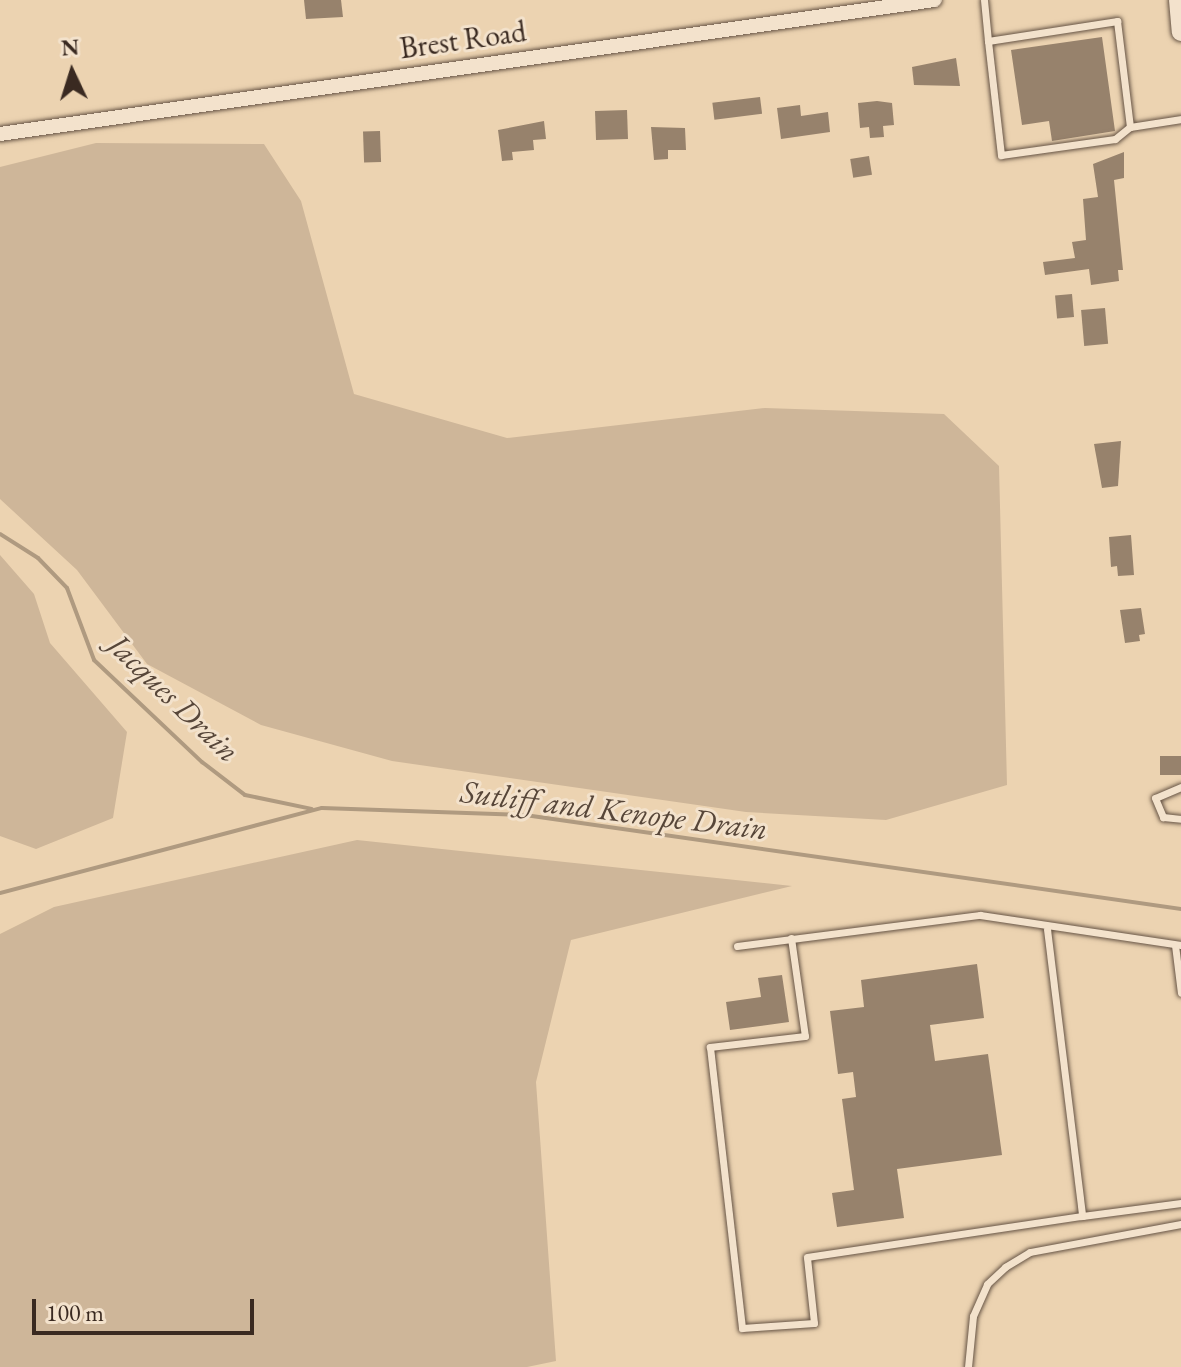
<!DOCTYPE html>
<style>
body{margin:0}
#map{position:relative;width:1181px;height:1367px;overflow:hidden;background:#ecd3b1;font-family:"EB Garamond",serif}
div>[style]{position:absolute}
.green>*{inset:0;background:#ceb699}
.stream>*{height:4px;margin:-2px;padding:0 2px;transform-origin:2px;border-radius:2px;background:#af9a80}
.building>*{inset:0;background:#97826c;transform-origin:0 0}
.roads{filter:drop-shadow(0 0 2px #665445) drop-shadow(0 0 2px #665445)}
.lane>*{height:7px;margin:-3.5px;padding:0 3.5px;transform-origin:3.5px;border-radius:3.5px;background:#f3e2cc}
.street>*{height:14px;margin:-7px;padding:0 7px;transform-origin:7px;border-radius:7px;background:#f3e2cc}
.secondary>*{height:18px;margin:-9px;padding:0 9px;transform-origin:9px;border-radius:9px;background:#f3e2cc}
span{translate:-50% -50%;white-space:nowrap;text-align:center;line-height:1.15;-webkit-text-stroke:6px #f3e2cc;paint-order:stroke}
.street-label{font-size:30px;color:#3a2a21}
.water-label{font-size:32px;color:#574639;font-style:italic}
.north{position:absolute;left:32px;top:32px;width:80px;height:80px;-webkit-text-stroke:6px #f3e2cc;paint-order:stroke;rotate:356deg;font-size:22px;font-weight:700;line-height:32px;text-align:center;color:#3a2a21}
.north::after{content:'';display:block;margin:auto;width:28px;height:36px;background:#3a2a21;clip-path:polygon(50% 0,100% 100%,50% 72%,0 100%)}
.scale{position:absolute;left:32px;top:1299px;width:222px;height:36px;box-sizing:border-box;border:4px solid #3a2a21;border-top:0;padding-left:10px;font-size:24px;line-height:28px;white-space:nowrap;color:#3a2a21;-webkit-text-stroke:6px #f3e2cc;paint-order:stroke}
</style>
<div id="map">
<div class="green">
<i style="clip-path:polygon(96px 143px,264px 144px,301px 201px,354px 394px,507px 438px,765px 408px,944px 414px,999px 466px,1007px 785px,886px 820px,746px 812px,392px 761px,261px 725px,147px 664px,77px 570px,0 499px,0 167px)"></i>
<i style="clip-path:polygon(0 555px,34px 594px,50px 643px,127px 732px,113px 818px,36px 849px,0 836px)"></i>
<i style="clip-path:polygon(357px 840px,792px 886px,571px 940px,536px 1082px,556px 1361px,527px 1367px,0 1367px,0 934px,54px 907px)"></i>
</div>
<div class="stream">
<i style="left:0;top:534px;width:45px;rotate:32.3deg"></i>
<i style="left:38px;top:558px;width:42px;rotate:46deg"></i>
<i style="left:67px;top:588px;width:77px;rotate:69.4deg"></i>
<i style="left:94px;top:660px;width:149px;rotate:43.4deg"></i>
<i style="left:202px;top:762px;width:54px;rotate:37.5deg"></i>
<i style="left:245px;top:795px;width:68px;rotate:11.8deg"></i>
<i style="left:0;top:893px;width:333px;rotate:-14.8deg"></i>
<i style="left:322px;top:808px;width:203px;rotate:2deg"></i>
<i style="left:525px;top:815px;width:663px;rotate:8.15deg"></i>
</div>
<div class="building">
<i style="clip-path:polygon(304px 0,341px 0,343px 17px,306px 19px)"></i>
<i style="clip-path:polygon(1102px 37px,1115px 131px,1052px 141px,1049px 121px,1022px 125px,1011px 50px)"></i>
<i style="clip-path:polygon(956px 58px,960px 86px,914px 85px,912px 67px)"></i>
<i style="left:760px;top:97px;width:17px;height:48px;rotate:83deg"></i>
<i style="clip-path:polygon(877px 101px,892px 103px,894px 125px,883px 126px,884px 137px,870px 138px,869px 127px,860px 128px,858px 103px)"></i>
<i style="clip-path:polygon(800px 105px,801px 116px,828px 112px,830px 132px,781px 139px,777px 108px)"></i>
<i style="left:627px;top:110px;width:29px;height:32px;rotate:88deg"></i>
<i style="clip-path:polygon(544px 121px,546px 139px,533px 140px,534px 150px,512px 152px,513px 160px,502px 161px,498px 130px)"></i>
<i style="clip-path:polygon(651px 127px,685px 128px,686px 150px,668px 150px,668px 159px,654px 160px)"></i>
<i style="left:380px;top:131px;width:31px;height:17px;rotate:88deg"></i>
<i style="clip-path:polygon(1124px 152px,1124px 178px,1114px 180px,1123px 270px,1118px 270px,1119px 281px,1091px 285px,1089px 269px,1045px 275px,1043px 262px,1075px 258px,1072px 242px,1086px 240px,1083px 199px,1098px 197px,1093px 164px)"></i>
<i style="left:869px;top:156px;width:19px;height:19px;rotate:81deg"></i>
<i style="left:1072px;top:294px;width:23px;height:17px;rotate:85deg"></i>
<i style="left:1105px;top:308px;width:36px;height:24px;rotate:85deg"></i>
<i style="clip-path:polygon(1121px 441px,1118px 486px,1102px 488px,1094px 444px)"></i>
<i style="clip-path:polygon(1131px 535px,1134px 575px,1118px 576px,1117px 566px,1111px 567px,1109px 537px)"></i>
<i style="clip-path:polygon(1141px 608px,1145px 634px,1139px 635px,1140px 641px,1125px 643px,1120px 610px)"></i>
<i style="left:1181px;top:756px;width:19px;height:21px;rotate:90deg"></i>
<i style="clip-path:polygon(977px 964px,984px 1018px,930px 1025px,935px 1061px,988px 1054px,1002px 1155px,897px 1169px,904px 1218px,837px 1227px,832px 1193px,854px 1190px,842px 1099px,856px 1097px,853px 1072px,838px 1074px,830px 1011px,864px 1007px,861px 980px)"></i>
<i style="clip-path:polygon(782px 975px,789px 1022px,730px 1030px,726px 1002px,761px 997px,758px 978px)"></i>
</div>
<div class="roads">
<div class="lane">
<i style="left:984px;top:0;width:41px;rotate:84.4deg"></i>
<i style="left:988px;top:41px;width:131px;rotate:-8.8deg"></i>
<i style="left:1117px;top:21px;width:107px;rotate:83deg"></i>
<i style="left:1130px;top:127px;width:52px;rotate:-8.9deg"></i>
<i style="left:988px;top:41px;width:115px;rotate:83.5deg"></i>
<i style="left:1001px;top:155px;width:115px;rotate:-8deg"></i>
<i style="left:1115px;top:139px;width:19px;rotate:-39deg"></i>
<i style="left:1181px;top:787px;width:28px;rotate:157deg"></i>
<i style="left:1155px;top:798px;width:21px;rotate:67deg"></i>
<i style="left:1163px;top:817px;width:18px;rotate:6deg"></i>
<i style="left:1047px;top:929px;width:289px;rotate:83deg"></i>
<i style="left:1082px;top:1216px;width:100px;rotate:-7.5deg"></i>
<i style="left:791px;top:938px;width:99px;rotate:81.9deg"></i>
<i style="left:805px;top:1036px;width:96px;rotate:173.4deg"></i>
<i style="left:710px;top:1047px;width:283px;rotate:83.5deg"></i>
<i style="left:742px;top:1328px;width:72px;rotate:-4deg"></i>
<i style="left:814px;top:1323px;width:66px;rotate:-96.1deg"></i>
<i style="left:807px;top:1257px;width:278px;rotate:-8.5deg"></i>
<i style="left:1175px;top:945px;width:48px;rotate:82.9deg"></i>
<i style="left:737px;top:946px;width:245px;rotate:-7.3deg"></i>
<i style="left:980px;top:915px;width:203px;rotate:8.5deg"></i>
<i style="left:968px;top:1367px;width:51px;rotate:-84.4deg"></i>
<i style="left:973px;top:1316px;width:35px;rotate:-66deg"></i>
<i style="left:987px;top:1284px;width:25px;rotate:-43deg"></i>
<i style="left:1005px;top:1267px;width:29px;rotate:-31deg"></i>
<i style="left:1030px;top:1252px;width:154px;rotate:-10.5deg"></i>
</div>
<div class="street">
<i style="left:0;top:134px;width:944px;rotate:-8.16deg"></i>
</div>
<div class="secondary">
<i style="left:1178px;top:0;width:32px;rotate:85deg"></i>
</div>
</div>
<div class="street-label">
<span style="left:463px;top:40px;rotate:-8deg">Brest Road</span>
</div>
<div class="water-label">
<span style="left:174px;top:698px;rotate:44deg">Jacques Drain</span>
<span style="left:614px;top:810px;rotate:7deg">Sutliff and Kenope Drain</span>
</div>
<div class="north">N</div>
<div class="scale">100 m</div>
</div>
